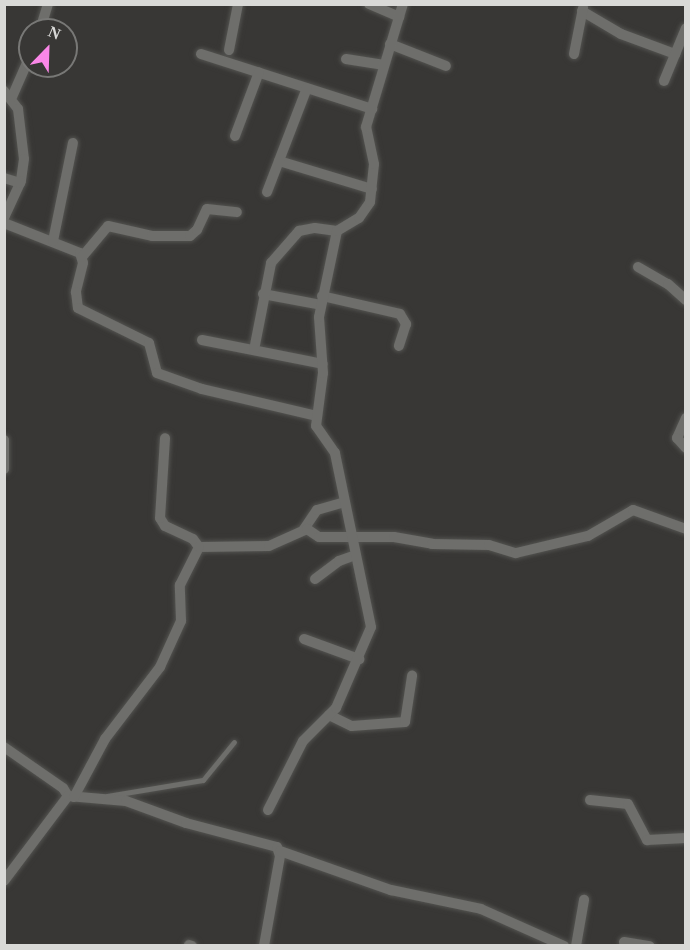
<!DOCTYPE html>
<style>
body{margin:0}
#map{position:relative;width:690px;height:950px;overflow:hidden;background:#383735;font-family:Georgia,serif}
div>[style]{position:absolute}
.roads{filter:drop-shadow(0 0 2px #535350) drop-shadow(0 0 2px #535350)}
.service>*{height:5px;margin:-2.5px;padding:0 2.5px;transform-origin:2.5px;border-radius:2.5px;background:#6e6e6b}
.minor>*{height:10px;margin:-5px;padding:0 5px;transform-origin:5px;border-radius:5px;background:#6e6e6b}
span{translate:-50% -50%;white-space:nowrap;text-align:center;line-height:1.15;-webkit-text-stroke:6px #383735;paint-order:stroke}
.frame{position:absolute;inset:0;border:6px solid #d9d9d7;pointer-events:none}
.north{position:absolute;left:18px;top:18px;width:60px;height:60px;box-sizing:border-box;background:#383735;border:2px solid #787876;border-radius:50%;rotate:23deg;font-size:16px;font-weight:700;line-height:24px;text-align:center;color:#d9d9d7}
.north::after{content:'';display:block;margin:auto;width:21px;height:27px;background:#fa87e7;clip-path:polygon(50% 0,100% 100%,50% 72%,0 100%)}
</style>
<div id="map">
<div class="roads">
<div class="service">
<i style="left:107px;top:796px;width:97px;rotate:-9.5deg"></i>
<i style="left:203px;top:780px;width:49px;rotate:-50.8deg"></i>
</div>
<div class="minor">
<i style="left:369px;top:4px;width:33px;rotate:23deg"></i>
<i style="left:582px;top:11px;width:45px;rotate:30.5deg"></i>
<i style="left:621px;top:34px;width:58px;rotate:20.3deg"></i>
<i style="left:40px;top:30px;width:27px;rotate:-73deg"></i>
<i style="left:390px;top:44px;width:60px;rotate:21.4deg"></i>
<i style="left:229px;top:50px;width:47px;rotate:-78.9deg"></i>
<i style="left:201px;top:54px;width:180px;rotate:17.8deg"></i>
<i style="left:574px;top:54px;width:47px;rotate:-78.9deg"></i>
<i style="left:346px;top:59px;width:37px;rotate:9deg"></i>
<i style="left:664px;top:81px;width:57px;rotate:-67.5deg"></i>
<i style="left:4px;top:91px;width:23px;rotate:52deg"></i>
<i style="left:18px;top:109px;width:50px;rotate:83.2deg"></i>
<i style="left:24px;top:159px;width:22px;rotate:98deg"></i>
<i style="left:21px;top:181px;width:41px;rotate:114.7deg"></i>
<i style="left:12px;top:97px;width:45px;rotate:-66.3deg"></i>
<i style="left:235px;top:136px;width:68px;rotate:-69.4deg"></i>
<i style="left:279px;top:161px;width:97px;rotate:16.8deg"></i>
<i style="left:4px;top:178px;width:17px;rotate:17deg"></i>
<i style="left:267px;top:192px;width:111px;rotate:-69deg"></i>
<i style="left:4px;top:223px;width:82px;rotate:21.5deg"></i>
<i style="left:80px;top:253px;width:10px;rotate:73deg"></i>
<i style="left:83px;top:263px;width:30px;rotate:104deg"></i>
<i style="left:76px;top:292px;width:16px;rotate:83deg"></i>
<i style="left:78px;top:308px;width:79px;rotate:26.2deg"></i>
<i style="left:149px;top:343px;width:31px;rotate:75deg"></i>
<i style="left:157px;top:373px;width:48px;rotate:19.6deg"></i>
<i style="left:202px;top:389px;width:118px;rotate:13.2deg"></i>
<i style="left:53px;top:241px;width:100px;rotate:-78.5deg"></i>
<i style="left:82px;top:257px;width:40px;rotate:-50deg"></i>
<i style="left:108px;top:226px;width:45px;rotate:12.8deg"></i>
<i style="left:152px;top:236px;width:38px"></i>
<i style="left:190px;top:236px;width:9px;rotate:-41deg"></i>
<i style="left:197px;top:230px;width:23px;rotate:-65deg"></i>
<i style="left:207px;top:209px;width:30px;rotate:6deg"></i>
<i style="left:638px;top:267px;width:34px;rotate:30deg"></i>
<i style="left:668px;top:284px;width:24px;rotate:42deg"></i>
<i style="left:263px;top:294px;width:59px;rotate:10.7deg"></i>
<i style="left:322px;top:296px;width:80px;rotate:13deg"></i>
<i style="left:400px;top:314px;width:12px;rotate:59deg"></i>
<i style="left:406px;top:324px;width:23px;rotate:108deg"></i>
<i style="left:202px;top:340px;width:123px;rotate:11.2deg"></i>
<i style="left:254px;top:350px;width:89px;rotate:-78.9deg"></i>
<i style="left:271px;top:263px;width:43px;rotate:-48.8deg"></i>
<i style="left:299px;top:231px;width:16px;rotate:-11deg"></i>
<i style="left:315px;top:228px;width:22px;rotate:8deg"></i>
<i style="left:686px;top:418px;width:22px;rotate:114deg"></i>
<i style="left:677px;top:438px;width:13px;rotate:48deg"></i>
<i style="left:4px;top:440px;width:29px;rotate:90deg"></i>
<i style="left:304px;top:529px;width:23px;rotate:-56deg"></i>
<i style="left:317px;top:510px;width:29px;rotate:-16deg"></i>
<i style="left:199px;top:547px;width:70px;rotate:-0.8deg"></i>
<i style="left:269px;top:546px;width:42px;rotate:-24.1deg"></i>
<i style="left:307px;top:529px;width:14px;rotate:34deg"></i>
<i style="left:319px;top:537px;width:75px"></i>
<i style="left:394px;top:537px;width:39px;rotate:10deg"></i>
<i style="left:432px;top:544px;width:57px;rotate:1deg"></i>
<i style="left:489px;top:545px;width:28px;rotate:17deg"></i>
<i style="left:516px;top:553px;width:74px;rotate:-13.3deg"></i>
<i style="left:588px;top:536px;width:52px;rotate:-30deg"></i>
<i style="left:633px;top:510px;width:56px;rotate:19.7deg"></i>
<i style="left:315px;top:579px;width:30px;rotate:-37deg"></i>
<i style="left:339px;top:561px;width:15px;rotate:-20deg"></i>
<i style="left:304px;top:639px;width:59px;rotate:20deg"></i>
<i style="left:329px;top:715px;width:25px;rotate:26deg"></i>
<i style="left:352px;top:726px;width:53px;rotate:-4.3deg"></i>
<i style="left:405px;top:722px;width:47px;rotate:-81.3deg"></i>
<i style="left:4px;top:747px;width:72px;rotate:34.8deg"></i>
<i style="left:63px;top:788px;width:9px;rotate:58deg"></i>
<i style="left:68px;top:796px;width:106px;rotate:127deg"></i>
<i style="left:68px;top:796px;width:58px;rotate:4.9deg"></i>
<i style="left:126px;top:801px;width:64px;rotate:20.1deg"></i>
<i style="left:186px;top:823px;width:94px;rotate:14.8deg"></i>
<i style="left:277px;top:847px;width:9px;rotate:72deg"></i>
<i style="left:280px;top:856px;width:91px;rotate:100.1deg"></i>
<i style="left:74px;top:797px;width:66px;rotate:-61.9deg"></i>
<i style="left:105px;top:739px;width:91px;rotate:-52.6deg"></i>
<i style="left:160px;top:667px;width:51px;rotate:-65.5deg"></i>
<i style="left:181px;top:621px;width:36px;rotate:-92deg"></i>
<i style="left:180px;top:585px;width:42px;rotate:-63.4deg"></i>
<i style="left:199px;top:547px;width:10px;rotate:-127deg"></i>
<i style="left:193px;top:539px;width:31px;rotate:-155deg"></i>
<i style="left:165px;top:526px;width:9px;rotate:-122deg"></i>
<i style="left:160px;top:518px;width:80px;rotate:-86.4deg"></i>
<i style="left:590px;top:800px;width:38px;rotate:6deg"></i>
<i style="left:628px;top:804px;width:41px;rotate:62.2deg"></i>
<i style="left:647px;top:840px;width:39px;rotate:-3deg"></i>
<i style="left:268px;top:810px;width:77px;rotate:-63.1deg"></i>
<i style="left:303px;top:741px;width:47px;rotate:-45deg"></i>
<i style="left:336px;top:708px;width:88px;rotate:-66.6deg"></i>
<i style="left:371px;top:627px;width:178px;rotate:-101.7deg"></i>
<i style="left:335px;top:453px;width:33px;rotate:-125deg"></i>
<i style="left:316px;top:426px;width:53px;rotate:-82.5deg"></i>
<i style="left:323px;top:373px;width:56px;rotate:-94.1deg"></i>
<i style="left:319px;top:317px;width:88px;rotate:-78.2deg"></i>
<i style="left:337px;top:231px;width:26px;rotate:-31deg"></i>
<i style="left:359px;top:218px;width:19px;rotate:-55deg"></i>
<i style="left:370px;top:202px;width:38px;rotate:-84deg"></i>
<i style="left:374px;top:164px;width:38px;rotate:-102deg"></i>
<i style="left:366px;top:127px;width:128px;rotate:-73.3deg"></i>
<i style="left:280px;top:851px;width:118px;rotate:19.4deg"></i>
<i style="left:391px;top:890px;width:92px;rotate:11.9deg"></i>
<i style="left:481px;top:909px;width:91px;rotate:24deg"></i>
<i style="left:624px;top:942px;width:26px;rotate:9deg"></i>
<i style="left:189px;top:945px;width:3px;rotate:18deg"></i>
<i style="left:576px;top:946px;width:47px;rotate:-80.1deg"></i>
</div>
</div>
<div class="frame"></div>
<div class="north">N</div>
</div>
